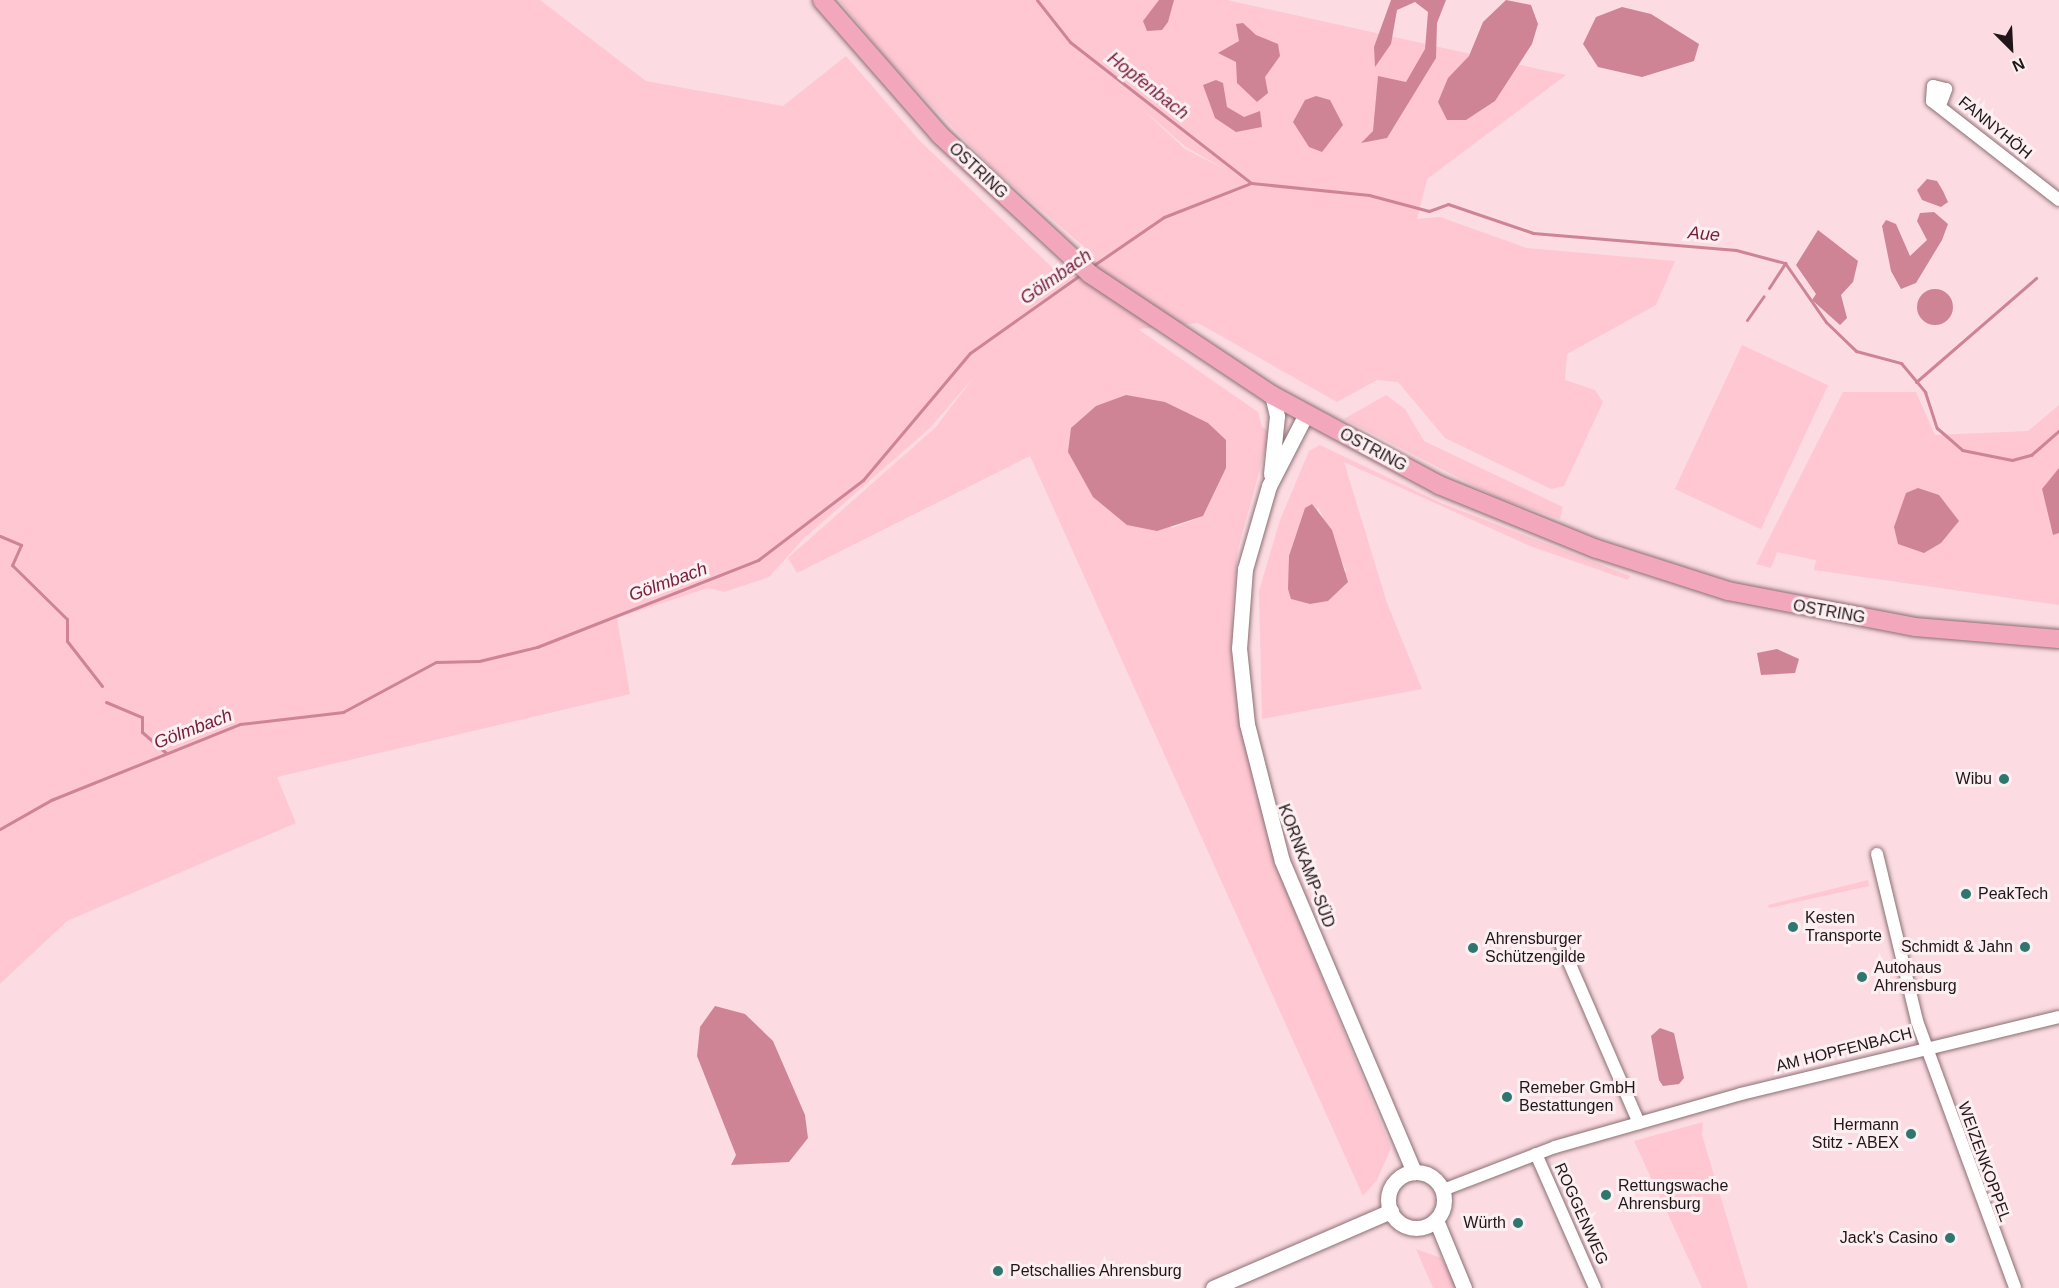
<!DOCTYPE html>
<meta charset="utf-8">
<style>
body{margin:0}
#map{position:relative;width:2059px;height:1288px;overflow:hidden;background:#fcdce2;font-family:Helvetica,sans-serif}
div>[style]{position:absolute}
.green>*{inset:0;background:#fec7d2;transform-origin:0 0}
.water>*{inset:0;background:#ce8495}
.round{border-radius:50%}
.stream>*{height:3px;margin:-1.5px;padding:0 1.5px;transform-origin:1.5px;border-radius:1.5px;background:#ce8495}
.roads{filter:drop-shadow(0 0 2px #8b6f74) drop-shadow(0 0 2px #8b6f74)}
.minor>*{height:12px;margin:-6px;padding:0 6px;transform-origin:6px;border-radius:6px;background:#fff}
.tertiary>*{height:15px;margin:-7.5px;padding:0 7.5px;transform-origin:7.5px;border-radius:7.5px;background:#fff}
.tertiary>.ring{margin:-7.5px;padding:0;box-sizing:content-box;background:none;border:15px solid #fff;border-radius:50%}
.primary>*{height:18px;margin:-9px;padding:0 9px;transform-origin:9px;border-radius:9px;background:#f3a7bc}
.dots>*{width:16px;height:16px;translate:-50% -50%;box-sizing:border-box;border:3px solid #fceff1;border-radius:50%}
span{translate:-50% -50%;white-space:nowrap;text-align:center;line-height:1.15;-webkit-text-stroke:6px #fceff1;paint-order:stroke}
.street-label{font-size:16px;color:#201518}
.poi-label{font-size:16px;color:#201518}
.right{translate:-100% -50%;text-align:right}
.left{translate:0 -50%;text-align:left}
.water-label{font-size:18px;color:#751d3a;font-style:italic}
.north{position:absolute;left:1981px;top:18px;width:60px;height:60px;-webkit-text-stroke:4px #fceff1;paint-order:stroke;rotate:156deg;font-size:16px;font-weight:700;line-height:24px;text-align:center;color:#201518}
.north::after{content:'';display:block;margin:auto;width:21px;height:27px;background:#201518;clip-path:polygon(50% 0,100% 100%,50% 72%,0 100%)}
</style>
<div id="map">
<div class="green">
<i style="clip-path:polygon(evenodd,0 0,540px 0,646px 81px,783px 106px,846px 56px,919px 140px,1063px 278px,1095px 256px,990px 166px,888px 60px,839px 0,1227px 0,1566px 75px,1427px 179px,1417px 219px,1440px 217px,1527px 248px,1675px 261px,1656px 305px,1567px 354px,1565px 380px,1595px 390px,1603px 402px,1564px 486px,1551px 489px,1445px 438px,1398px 382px,1377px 380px,1337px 402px,1198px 323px,1138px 329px,1258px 412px,1262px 427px,1270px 432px,1238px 549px,1232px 615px,1239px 721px,1282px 880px,1391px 1148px,1377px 1180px,1363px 1196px,1030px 456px,797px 573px,788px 558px,936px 427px,973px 378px,930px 428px,803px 539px,769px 577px,724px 592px,708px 588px,617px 618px,630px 694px,277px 777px,296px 823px,67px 921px,0 984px,0 0,1142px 109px,1186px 147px,1228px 171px,1185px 149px,1142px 109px,0 0,1165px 402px,1178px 409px,1226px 468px,1203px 516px,1173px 528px,1093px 497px,1068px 452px,1096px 406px,1165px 402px)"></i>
<i style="left:1742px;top:345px;width:95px;height:159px;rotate:25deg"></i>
<i style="clip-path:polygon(1843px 392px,1916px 392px,1935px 435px,2028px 431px,2059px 405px,2059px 468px,2042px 490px,2053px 535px,2059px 533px,2059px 605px,1814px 570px,1816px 560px,1777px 552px,1771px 568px,1756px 564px)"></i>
<i style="clip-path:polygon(1386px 395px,1405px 409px,1424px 441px,1563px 507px,1560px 519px,1498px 498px,1344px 419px)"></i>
<i style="clip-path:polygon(evenodd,1320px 445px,1441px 503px,1630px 576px,1628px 580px,1530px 546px,1344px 462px,1387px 603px,1422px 689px,1262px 719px,1259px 591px,1280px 520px,1309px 451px,1320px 445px,1318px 506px,1346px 571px,1328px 601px,1310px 604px,1291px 599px,1318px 506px)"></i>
<i style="clip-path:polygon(1868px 880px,1869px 886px,1769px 908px,1768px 905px)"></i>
<i style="clip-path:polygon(1703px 1122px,1702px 1135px,1748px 1288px,1702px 1288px,1634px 1141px)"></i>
<i style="clip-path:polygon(1416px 1249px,1441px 1258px,1459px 1288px,1433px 1288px)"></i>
</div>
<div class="water">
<i style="clip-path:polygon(1159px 0,1174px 0,1168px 22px,1162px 30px,1147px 31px,1143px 21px)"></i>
<i style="clip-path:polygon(1391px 0,1446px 0,1437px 23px,1436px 58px,1387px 138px,1361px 143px,1373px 131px,1378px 76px,1406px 82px,1425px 49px,1428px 12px,1415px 2px,1397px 10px,1391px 44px,1375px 67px,1374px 47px)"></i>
<i style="clip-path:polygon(1506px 0,1531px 5px,1538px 24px,1532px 44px,1495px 101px,1466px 120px,1447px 120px,1438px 102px,1448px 78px,1469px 56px,1483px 22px)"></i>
<i style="clip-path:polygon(1622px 7px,1651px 14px,1699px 44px,1694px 61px,1642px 77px,1598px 67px,1583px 44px,1596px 17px)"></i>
<i style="clip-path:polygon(1243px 23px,1256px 35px,1278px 44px,1280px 56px,1265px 77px,1268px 93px,1257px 102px,1237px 83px,1236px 62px,1218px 53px,1239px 41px,1236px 24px)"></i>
<i style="clip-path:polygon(1216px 80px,1223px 83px,1227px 107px,1244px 117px,1260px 111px,1262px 127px,1236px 132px,1215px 118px,1203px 85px)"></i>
<i style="clip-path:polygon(1316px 96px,1330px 100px,1343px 125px,1322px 152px,1309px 147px,1293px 122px,1305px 100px)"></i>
<i style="clip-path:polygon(1927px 179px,1937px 181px,1943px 191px,1948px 202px,1941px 207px,1922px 200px,1917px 190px)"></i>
<i style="clip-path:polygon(1934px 212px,1948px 224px,1942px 240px,1916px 283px,1901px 289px,1891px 271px,1882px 226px,1886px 220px,1896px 224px,1910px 256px,1927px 240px,1917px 221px,1920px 213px)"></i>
<i style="clip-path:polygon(1818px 230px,1858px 261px,1853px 282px,1841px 295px,1847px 318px,1840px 325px,1812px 300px,1816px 294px,1796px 265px)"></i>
<i class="round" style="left:1917px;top:289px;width:36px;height:36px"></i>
<i style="clip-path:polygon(1126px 395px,1165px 402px,1208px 423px,1226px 440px,1226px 468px,1203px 516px,1157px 531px,1127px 525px,1093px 497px,1068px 452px,1071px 428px,1096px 406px)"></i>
<i style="clip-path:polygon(2059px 468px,2059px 533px,2053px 535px,2042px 489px)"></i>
<i style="clip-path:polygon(1918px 488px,1939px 495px,1959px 521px,1941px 543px,1924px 553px,1898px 544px,1894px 527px,1906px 493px)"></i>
<i style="clip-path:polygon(1312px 504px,1332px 530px,1348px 582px,1328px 601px,1310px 604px,1291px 599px,1288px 589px,1289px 556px,1305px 508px)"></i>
<i style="clip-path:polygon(1777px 649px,1799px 659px,1795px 673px,1761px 675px,1757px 653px)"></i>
<i style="clip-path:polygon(715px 1006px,745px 1014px,773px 1041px,805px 1115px,808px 1138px,789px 1162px,731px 1165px,736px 1155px,697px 1056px,700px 1027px)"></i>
<i style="clip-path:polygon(1660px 1028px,1674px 1033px,1684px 1078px,1679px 1084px,1663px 1086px,1659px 1080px,1651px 1036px)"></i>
</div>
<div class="stream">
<i style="left:1037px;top:0;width:53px;rotate:51.8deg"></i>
<i style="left:1070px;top:42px;width:229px;rotate:37.9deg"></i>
<i style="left:1091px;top:267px;width:88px;rotate:-34.4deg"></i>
<i style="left:1164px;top:217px;width:93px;rotate:-21.3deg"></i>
<i style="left:1251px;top:183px;width:119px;rotate:5.8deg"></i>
<i style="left:1369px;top:195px;width:62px;rotate:14.9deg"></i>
<i style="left:1429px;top:211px;width:20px;rotate:-20deg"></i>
<i style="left:1448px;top:204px;width:90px;rotate:18.8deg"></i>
<i style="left:1533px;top:233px;width:204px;rotate:4.8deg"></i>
<i style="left:1736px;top:250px;width:51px;rotate:14.9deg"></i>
<i style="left:1785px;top:263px;width:72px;rotate:55.2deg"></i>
<i style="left:1826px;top:322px;width:42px;rotate:44deg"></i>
<i style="left:1856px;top:351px;width:47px;rotate:14.9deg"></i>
<i style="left:1901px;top:363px;width:38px;rotate:50deg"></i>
<i style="left:1925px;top:392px;width:38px;rotate:72deg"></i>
<i style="left:1937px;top:428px;width:33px;rotate:41deg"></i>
<i style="left:1962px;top:450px;width:51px;rotate:11.3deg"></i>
<i style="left:2012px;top:460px;width:20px;rotate:-15deg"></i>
<i style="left:2031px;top:455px;width:37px;rotate:-41deg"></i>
<i style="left:1769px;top:288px;width:30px;rotate:-57deg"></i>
<i style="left:1747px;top:320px;width:29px;rotate:-55deg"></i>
<i style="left:1916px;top:382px;width:159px;rotate:-40.9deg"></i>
<i style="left:0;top:536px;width:23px;rotate:23deg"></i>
<i style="left:21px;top:545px;width:22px;rotate:114deg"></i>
<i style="left:12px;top:565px;width:77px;rotate:44.5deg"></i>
<i style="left:67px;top:619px;width:22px;rotate:90deg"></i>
<i style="left:67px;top:641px;width:57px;rotate:52.1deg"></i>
<i style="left:106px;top:702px;width:39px;rotate:23deg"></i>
<i style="left:142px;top:717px;width:15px;rotate:90deg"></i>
<i style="left:142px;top:732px;width:32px;rotate:41deg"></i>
<i style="left:0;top:829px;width:59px;rotate:-29.6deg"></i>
<i style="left:51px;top:800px;width:204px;rotate:-21.9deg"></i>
<i style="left:240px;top:724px;width:104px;rotate:-6.6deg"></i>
<i style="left:343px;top:712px;width:106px;rotate:-28.3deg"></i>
<i style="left:436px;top:662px;width:43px;rotate:-1.3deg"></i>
<i style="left:479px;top:661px;width:60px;rotate:-13.6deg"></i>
<i style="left:537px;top:647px;width:238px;rotate:-21.5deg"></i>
<i style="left:758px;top:560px;width:132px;rotate:-37.3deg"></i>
<i style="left:863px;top:480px;width:166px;rotate:-49.9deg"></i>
<i style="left:970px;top:353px;width:135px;rotate:-35.3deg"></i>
</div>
<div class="roads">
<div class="minor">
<i style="left:1941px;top:103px;width:15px;rotate:-70deg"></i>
<i style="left:1946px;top:89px;width:13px;rotate:-167deg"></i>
<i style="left:1933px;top:86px;width:15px;rotate:94deg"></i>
<i style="left:1932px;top:101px;width:161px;rotate:37.9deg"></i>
<i style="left:1877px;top:854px;width:172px;rotate:76.5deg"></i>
<i style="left:1917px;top:1021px;width:284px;rotate:69.8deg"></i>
<i style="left:1562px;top:946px;width:193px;rotate:66.5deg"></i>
<i style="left:1536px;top:1154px;width:146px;rotate:66.2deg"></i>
<i style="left:1443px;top:1190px;width:120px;rotate:-21deg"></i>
<i style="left:1555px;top:1147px;width:193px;rotate:-15.9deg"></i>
<i style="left:1741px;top:1094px;width:327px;rotate:-13.6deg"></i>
</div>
<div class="tertiary">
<i style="left:1306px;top:414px;width:81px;rotate:117.2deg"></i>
<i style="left:1269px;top:486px;width:86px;rotate:106.1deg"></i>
<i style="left:1245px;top:569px;width:79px;rotate:94.3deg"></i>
<i style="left:1239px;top:648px;width:76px;rotate:84deg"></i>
<i style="left:1247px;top:724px;width:141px;rotate:75.7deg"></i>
<i style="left:1282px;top:861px;width:338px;rotate:67deg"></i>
<i style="left:1271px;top:474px;width:58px;rotate:-84.1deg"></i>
<i style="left:1277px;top:416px;width:22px;rotate:-103deg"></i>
<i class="ring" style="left:1388px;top:1172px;width:41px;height:41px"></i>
<i style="left:1436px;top:1220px;width:74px;rotate:67.6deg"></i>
<i style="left:1213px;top:1288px;width:194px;rotate:-23.4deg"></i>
</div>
<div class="primary">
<i style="left:822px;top:0;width:179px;rotate:48.8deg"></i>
<i style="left:940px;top:135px;width:205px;rotate:42.8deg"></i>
<i style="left:1090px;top:274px;width:219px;rotate:33.6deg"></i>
<i style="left:1272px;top:395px;width:190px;rotate:28.3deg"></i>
<i style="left:1439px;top:485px;width:170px;rotate:22.1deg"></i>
<i style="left:1597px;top:549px;width:138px;rotate:17.8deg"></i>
<i style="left:1728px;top:591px;width:190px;rotate:10.9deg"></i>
<i style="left:1915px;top:627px;width:144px;rotate:4.8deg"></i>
</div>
</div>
<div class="dots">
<i style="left:2004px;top:779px;background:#2f766e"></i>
<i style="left:1966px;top:894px;background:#2f766e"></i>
<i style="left:1793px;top:927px;background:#2f766e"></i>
<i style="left:2025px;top:947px;background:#2f766e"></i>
<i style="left:1473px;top:948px;background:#2f766e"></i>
<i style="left:1862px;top:977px;background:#2f766e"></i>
<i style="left:1507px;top:1097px;background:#2f766e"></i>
<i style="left:1911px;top:1134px;background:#2f766e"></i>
<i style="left:1606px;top:1195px;background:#2f766e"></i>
<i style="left:1518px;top:1223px;background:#2f766e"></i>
<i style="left:1950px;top:1238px;background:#2f766e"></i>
<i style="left:998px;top:1271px;background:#2f766e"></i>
</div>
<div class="street-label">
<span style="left:1995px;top:128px;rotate:39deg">FANNYHÖH</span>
<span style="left:978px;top:171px;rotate:43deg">OSTRING</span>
<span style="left:1373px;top:450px;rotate:28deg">OSTRING</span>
<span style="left:1829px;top:612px;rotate:10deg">OSTRING</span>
<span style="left:1306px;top:866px;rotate:69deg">KORNKAMP-SÜD</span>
<span style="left:1844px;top:1050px;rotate:-14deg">AM HOPFENBACH</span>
<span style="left:1984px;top:1162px;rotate:70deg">WEIZENKOPPEL</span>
<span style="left:1581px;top:1214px;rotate:66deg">ROGGENWEG</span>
</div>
<div class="poi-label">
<span class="right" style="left:1992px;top:779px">Wibu</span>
<span class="left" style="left:1978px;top:894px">PeakTech</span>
<span class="left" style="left:1805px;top:927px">Kesten<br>Transporte</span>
<span class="left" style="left:1485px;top:948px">Ahrensburger<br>Schützengilde</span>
<span class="right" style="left:2013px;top:947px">Schmidt &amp; Jahn</span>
<span class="left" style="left:1874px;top:977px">Autohaus<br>Ahrensburg</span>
<span class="left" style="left:1519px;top:1097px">Remeber GmbH<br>Bestattungen</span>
<span class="right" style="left:1899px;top:1134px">Hermann<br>Stitz - ABEX</span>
<span class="left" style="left:1618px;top:1195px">Rettungswache<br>Ahrensburg</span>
<span class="right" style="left:1506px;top:1223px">Würth</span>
<span class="right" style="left:1938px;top:1238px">Jack's Casino</span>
<span class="left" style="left:1010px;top:1271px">Petschallies Ahrensburg</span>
</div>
<div class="water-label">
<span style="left:1148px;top:86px;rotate:38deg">Hopfenbach</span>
<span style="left:1704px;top:234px;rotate:5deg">Aue</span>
<span style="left:1056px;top:277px;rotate:-35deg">Gölmbach</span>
<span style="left:668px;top:582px;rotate:-20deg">Gölmbach</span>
<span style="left:193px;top:729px;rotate:-21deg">Gölmbach</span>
</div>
<div class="north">N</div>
</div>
